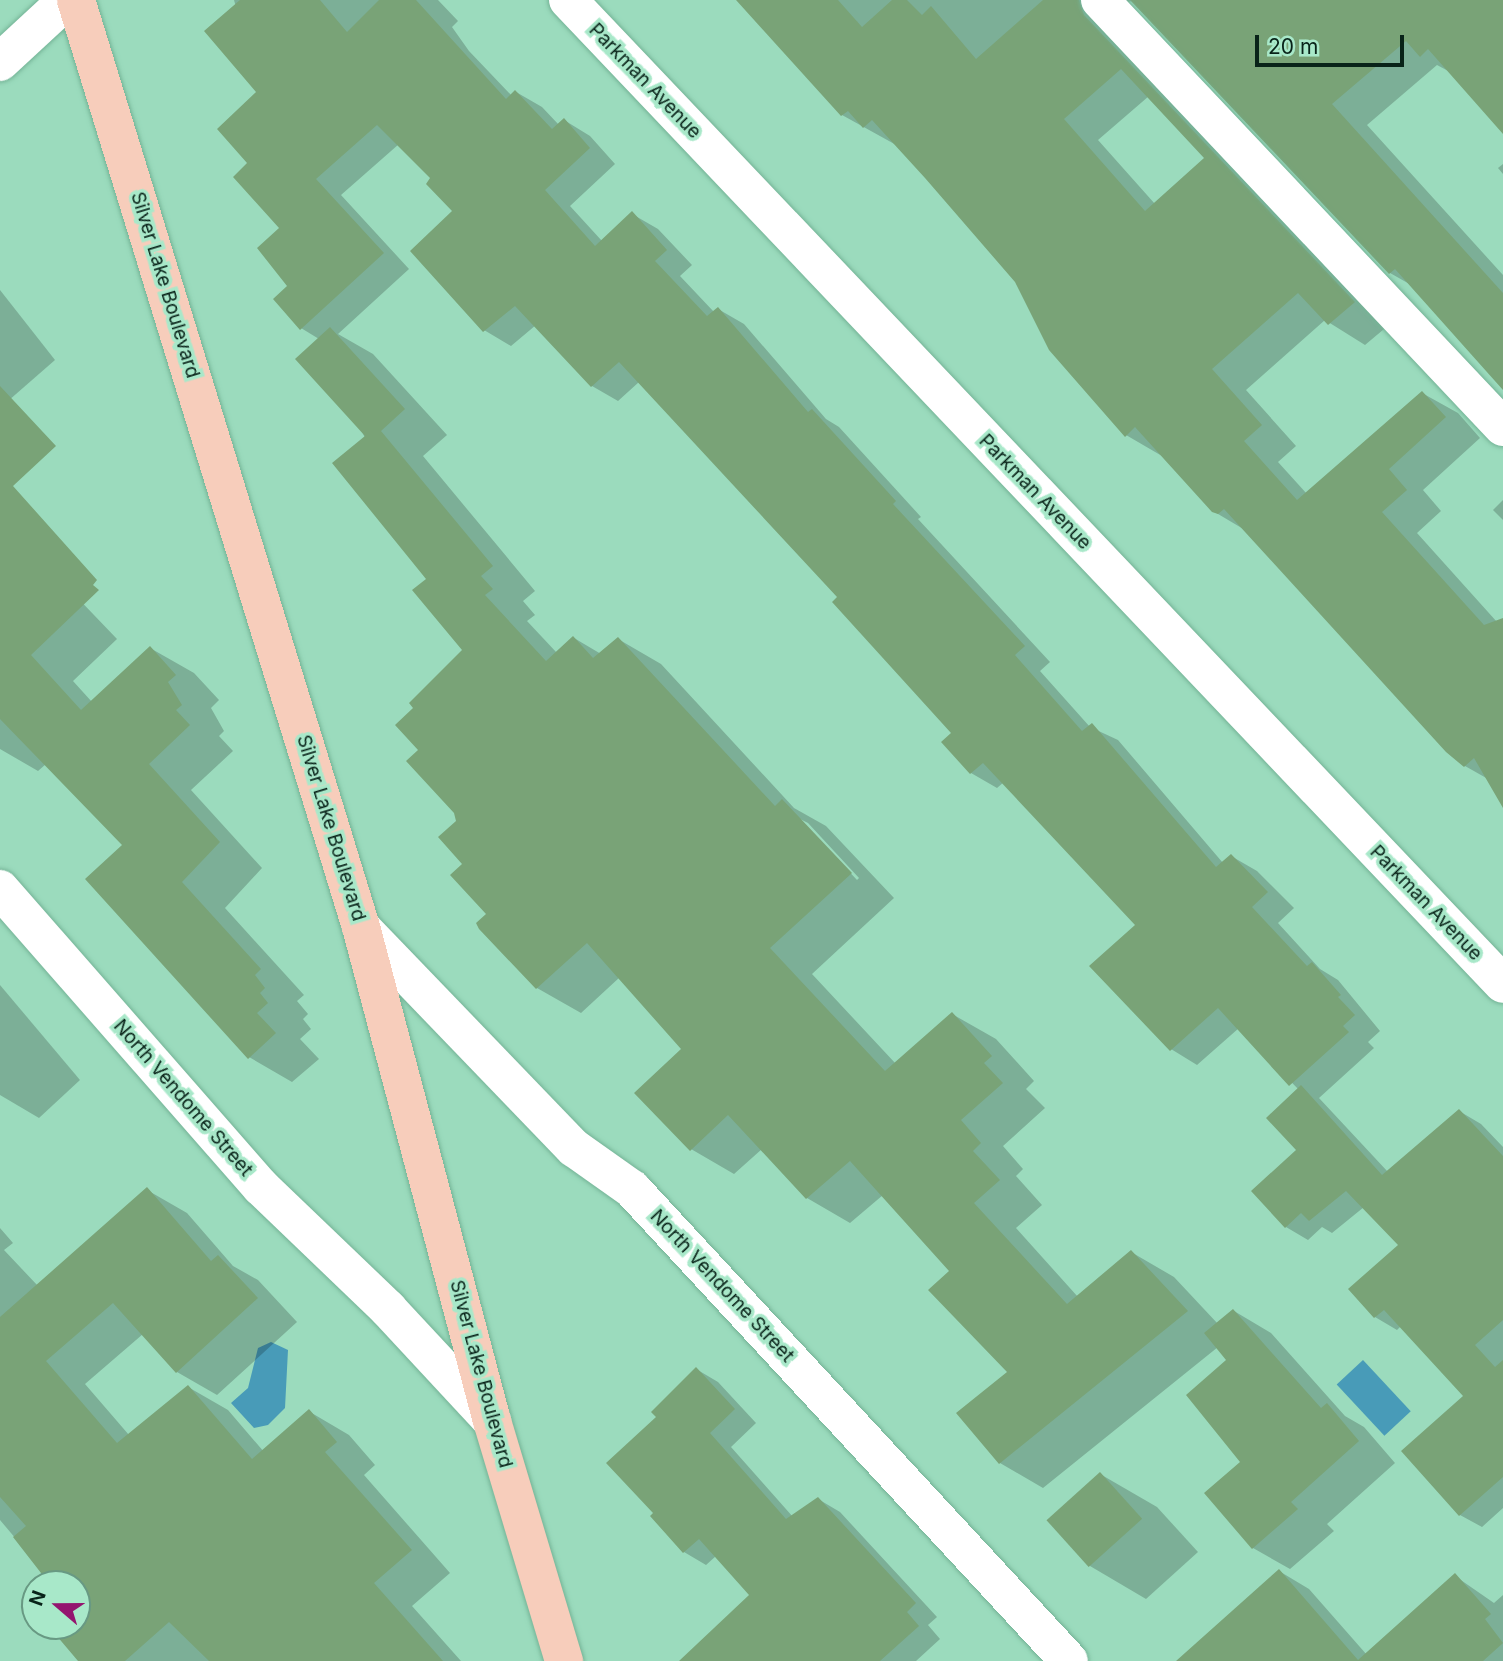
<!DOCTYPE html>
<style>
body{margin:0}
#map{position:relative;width:1503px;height:1661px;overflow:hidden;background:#9bdbbd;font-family:Inter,sans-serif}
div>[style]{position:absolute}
.water>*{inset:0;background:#489bb8;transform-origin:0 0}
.shadow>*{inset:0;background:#0003}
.building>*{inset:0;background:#79a377;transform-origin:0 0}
.roads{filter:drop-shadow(0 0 2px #74b396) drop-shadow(0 0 2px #74b396)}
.minor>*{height:38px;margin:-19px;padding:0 19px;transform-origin:19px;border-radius:19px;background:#fff}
.major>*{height:38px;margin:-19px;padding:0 19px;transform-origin:19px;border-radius:19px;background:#f7cdbb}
span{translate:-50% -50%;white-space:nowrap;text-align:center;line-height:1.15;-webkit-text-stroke:7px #a8e8c9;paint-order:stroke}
.street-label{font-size:19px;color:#092319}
.north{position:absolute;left:21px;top:1570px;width:70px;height:70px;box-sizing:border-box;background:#a8e8c9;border:2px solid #689983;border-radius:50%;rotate:290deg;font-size:19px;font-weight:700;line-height:28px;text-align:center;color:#092319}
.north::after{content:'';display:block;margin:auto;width:24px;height:32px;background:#94156f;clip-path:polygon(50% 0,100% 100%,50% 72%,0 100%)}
.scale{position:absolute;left:1255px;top:35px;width:149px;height:32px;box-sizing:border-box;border:4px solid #092319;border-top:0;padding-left:9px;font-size:21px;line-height:24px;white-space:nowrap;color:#092319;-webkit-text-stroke:5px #a8e8c9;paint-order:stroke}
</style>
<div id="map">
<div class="water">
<i style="clip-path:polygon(271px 1342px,288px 1350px,285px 1408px,268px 1425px,254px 1428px,231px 1403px,248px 1388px,258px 1348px)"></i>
<i style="left:1363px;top:1360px;width:70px;height:36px;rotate:47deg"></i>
</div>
<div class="shadow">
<i style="clip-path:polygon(evenodd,234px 0,438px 0,458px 21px,452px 27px,469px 51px,512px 96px,516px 92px,542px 107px,559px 125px,564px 120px,590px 136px,615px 164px,570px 206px,602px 241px,632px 214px,658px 229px,692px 265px,680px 276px,714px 312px,718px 309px,744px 324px,826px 419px,839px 427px,921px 517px,918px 519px,1050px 662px,1040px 671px,1090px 727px,1118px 740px,1223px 863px,1231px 856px,1257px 871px,1294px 908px,1278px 923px,1320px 969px,1338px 980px,1380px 1031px,1368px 1042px,1374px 1048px,1319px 1098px,1388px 1172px,1459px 1111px,1481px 1124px,1503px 1147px,1503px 1508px,1482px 1527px,1460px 1515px,1466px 1396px,1401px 1326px,1397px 1330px,1375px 1317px,1401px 1245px,1364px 1207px,1332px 1233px,1322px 1227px,1308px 1240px,1286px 1227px,1298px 1150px,1299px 1090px,1239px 1028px,1197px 1065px,1171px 1049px,1137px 925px,1004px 782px,997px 788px,971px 773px,953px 733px,840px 597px,639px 382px,618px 401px,592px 386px,536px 325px,511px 346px,484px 330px,454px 211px,433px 178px,399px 144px,341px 195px,409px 269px,338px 334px,373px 354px,447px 435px,423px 456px,535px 591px,523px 601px,535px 615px,527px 621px,557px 653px,574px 638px,601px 654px,618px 639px,661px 664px,794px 808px,826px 826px,894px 898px,812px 974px,896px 1064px,952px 1014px,996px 1039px,1034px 1081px,1026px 1089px,1045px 1108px,1003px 1146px,1023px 1169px,1016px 1176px,1042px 1205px,1016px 1228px,1078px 1297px,1131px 1252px,1174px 1277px,1218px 1324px,1234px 1311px,1271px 1333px,1345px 1416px,1364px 1427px,1395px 1463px,1327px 1524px,1334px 1531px,1290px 1569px,1253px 1548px,1228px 1360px,1218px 1347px,1043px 1488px,1000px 1463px,1009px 1372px,951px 1271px,883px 1195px,850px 1223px,807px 1198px,762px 1149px,734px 1174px,691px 1149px,684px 1049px,620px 977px,581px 1013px,537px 988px,480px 928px,488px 914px,465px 864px,456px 813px,421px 750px,415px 708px,464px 651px,319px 339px,301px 328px,289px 287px,282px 228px,250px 163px,259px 92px,234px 0,800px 819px,808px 823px,859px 878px,857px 880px,800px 819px)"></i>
<i style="clip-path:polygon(evenodd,743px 0,1503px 0,1503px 131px,1452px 73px,1437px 65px,1367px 125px,1503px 275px,1503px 384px,1413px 286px,1390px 273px,1133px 1px,1121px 3px,1390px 324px,1365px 345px,1325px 320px,1246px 390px,1296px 446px,1278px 462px,1307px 494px,1422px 393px,1458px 413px,1480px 438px,1423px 490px,1441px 511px,1417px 533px,1497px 622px,1503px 620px,1503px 797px,1488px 779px,1465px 766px,1245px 530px,1213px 511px,1162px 456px,1126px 435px,1017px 281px,898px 146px,842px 115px,743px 0,1149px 96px,1206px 158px,1155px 204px,1098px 140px,1149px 96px)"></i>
<i style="clip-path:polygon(1503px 164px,1503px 174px,1498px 168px)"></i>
<i style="clip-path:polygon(0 290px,55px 360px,0 408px)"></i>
<i style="clip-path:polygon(1503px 500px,1503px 520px,1493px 510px)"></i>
<i style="clip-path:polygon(0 517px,117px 639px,73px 681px,92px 702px,150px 648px,194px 673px,219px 700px,211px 708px,224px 731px,219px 736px,233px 751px,191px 790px,262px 868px,225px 908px,304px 995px,297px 1001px,308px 1014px,303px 1019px,311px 1029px,300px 1039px,319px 1059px,292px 1082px,249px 1057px,125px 846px,46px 764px,38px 771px,0 749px)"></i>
<i style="clip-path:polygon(0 985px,80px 1080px,39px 1118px,0 1095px)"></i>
<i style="clip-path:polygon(147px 1190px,187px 1213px,233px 1266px,258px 1280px,297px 1322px,217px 1395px,177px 1372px,143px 1334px,85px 1384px,129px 1435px,188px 1387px,228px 1410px,264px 1452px,310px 1412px,349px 1435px,375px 1465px,364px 1475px,450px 1573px,412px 1606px,461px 1661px,81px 1661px,69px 1626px,77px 1626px,77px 1584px,54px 1584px,0 1520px,0 1228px,13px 1243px,4px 1250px,38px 1286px)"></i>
<i style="clip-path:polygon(696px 1369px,718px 1382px,756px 1423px,731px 1447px,793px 1517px,818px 1499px,840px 1512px,937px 1617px,928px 1625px,940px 1639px,916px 1661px,705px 1661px,751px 1595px,716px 1556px,706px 1565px,684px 1552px,656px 1513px,658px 1417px)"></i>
<i style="clip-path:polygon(1100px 1474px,1157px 1507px,1198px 1552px,1146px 1599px,1090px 1566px)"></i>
<i style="clip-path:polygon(1279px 1571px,1309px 1589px,1367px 1655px,1455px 1576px,1494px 1603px,1503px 1595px,1503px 1661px,1186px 1661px)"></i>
</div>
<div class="building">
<i style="clip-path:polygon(240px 0,320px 0,347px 32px,379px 0,416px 0,506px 99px,515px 90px,552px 129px,564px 118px,590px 148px,545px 190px,595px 246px,632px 211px,667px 250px,655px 261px,707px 316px,718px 307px,808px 412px,812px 409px,896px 501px,893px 504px,1025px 646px,1015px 655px,1082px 731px,1092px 723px,1216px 867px,1231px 854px,1268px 892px,1252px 907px,1307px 966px,1312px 962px,1341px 995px,1338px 997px,1355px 1015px,1343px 1026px,1349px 1032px,1289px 1086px,1218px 1008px,1170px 1051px,1089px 966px,1135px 925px,983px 763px,970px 774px,941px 742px,951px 733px,832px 602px,837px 597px,619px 362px,591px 387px,515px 306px,483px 332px,410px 251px,452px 211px,426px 184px,430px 178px,377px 125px,316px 179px,384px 253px,300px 330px,273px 299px,287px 286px,257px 248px,279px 228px,233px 177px,247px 163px,217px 129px,256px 92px,204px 31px)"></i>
<i style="clip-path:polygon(evenodd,736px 0,838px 0,862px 27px,892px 0,907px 0,922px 15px,931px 6px,976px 59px,1043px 0,1079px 0,1084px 15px,1355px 302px,1328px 325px,1298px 293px,1212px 369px,1262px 425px,1244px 441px,1297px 500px,1422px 391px,1446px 417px,1389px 469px,1407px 490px,1382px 512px,1484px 625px,1503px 618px,1503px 808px,1474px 758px,1464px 767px,1446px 752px,1224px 509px,1218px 514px,1212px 512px,1135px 427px,1125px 437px,1049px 350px,1015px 282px,925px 178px,872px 120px,863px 128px,848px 111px,841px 116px,736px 0,1121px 69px,1204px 158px,1145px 211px,1064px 119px,1121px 69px)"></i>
<i style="clip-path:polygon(1130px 0,1503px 0,1503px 134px,1428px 49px,1420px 57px,1406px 41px,1332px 104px,1503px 293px,1503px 390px,1395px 269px,1389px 274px)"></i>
<i style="clip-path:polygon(330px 327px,405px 409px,381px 431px,493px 566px,481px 576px,493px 589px,485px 595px,546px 661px,573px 636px,593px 658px,618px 637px,775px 806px,782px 799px,852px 873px,770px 948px,885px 1071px,952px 1012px,992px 1056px,984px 1063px,1003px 1083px,961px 1120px,981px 1143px,973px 1151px,1000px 1180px,974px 1203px,1067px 1304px,1131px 1250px,1188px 1311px,999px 1464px,956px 1413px,1007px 1372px,928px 1290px,949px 1271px,850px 1161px,806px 1199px,728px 1115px,690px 1151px,634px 1093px,681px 1049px,587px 943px,536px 989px,479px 929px,476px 923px,486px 914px,450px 875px,462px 864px,438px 837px,456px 821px,454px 813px,406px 761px,418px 750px,395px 725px,413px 708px,409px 703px,462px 650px,412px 590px,426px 579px,332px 463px,365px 436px,295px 359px)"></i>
<i style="clip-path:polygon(0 386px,56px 446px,13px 486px,97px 580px,93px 585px,99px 590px,31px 655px,81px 710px,150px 646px,176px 675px,168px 682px,182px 705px,176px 710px,190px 725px,149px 764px,220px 842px,182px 882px,261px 969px,255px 975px,265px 988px,260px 993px,268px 1003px,257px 1013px,276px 1033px,248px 1059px,85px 879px,122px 845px,0 719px)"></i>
<i style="clip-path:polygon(1301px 1085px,1382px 1175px,1459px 1109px,1503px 1156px,1503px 1320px,1475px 1345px,1495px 1367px,1503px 1360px,1503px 1477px,1459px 1516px,1401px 1451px,1463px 1396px,1384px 1310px,1374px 1318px,1348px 1289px,1398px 1245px,1346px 1191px,1309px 1221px,1301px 1213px,1285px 1228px,1251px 1191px,1296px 1150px,1266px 1118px)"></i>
<i style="clip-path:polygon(147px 1187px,211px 1261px,218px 1255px,258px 1298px,176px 1373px,113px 1303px,46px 1361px,117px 1443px,188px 1385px,252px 1459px,309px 1409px,337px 1442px,325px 1452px,412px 1550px,374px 1583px,443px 1661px,209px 1661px,169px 1622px,125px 1661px,78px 1661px,56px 1635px,67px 1626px,77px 1626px,77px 1584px,48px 1582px,13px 1537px,26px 1526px,0 1497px,0 1317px)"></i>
<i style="clip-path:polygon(1233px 1309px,1321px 1408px,1327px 1403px,1359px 1441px,1291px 1502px,1298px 1509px,1252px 1549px,1204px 1493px,1240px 1462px,1186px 1395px,1226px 1360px,1204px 1333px)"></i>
<i style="clip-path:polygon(696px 1367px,735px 1409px,710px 1433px,786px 1519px,818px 1497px,916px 1603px,907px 1612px,919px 1626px,880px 1661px,679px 1661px,749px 1595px,699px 1539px,683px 1553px,650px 1516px,653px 1513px,606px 1463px,656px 1417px,651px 1412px)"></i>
<i style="left:1100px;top:1472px;width:63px;height:72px;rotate:48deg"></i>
<i style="clip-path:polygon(1279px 1569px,1358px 1660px,1455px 1573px,1491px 1614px,1485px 1619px,1503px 1643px,1483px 1661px,1176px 1661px)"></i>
</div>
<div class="roads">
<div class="minor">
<i style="left:568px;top:0;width:1357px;rotate:46.46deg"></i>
<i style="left:1100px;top:0;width:587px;rotate:46.66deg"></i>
<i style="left:0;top:62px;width:91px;rotate:-42.8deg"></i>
<i style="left:0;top:889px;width:396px;rotate:48.8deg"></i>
<i style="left:261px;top:1187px;width:176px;rotate:43.8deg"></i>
<i style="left:388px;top:1309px;width:153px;rotate:47.1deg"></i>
<i style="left:361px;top:927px;width:307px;rotate:46.1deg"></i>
<i style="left:574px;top:1148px;width:71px;rotate:35.3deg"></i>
<i style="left:632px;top:1189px;width:643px;rotate:47.21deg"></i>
</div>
<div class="major">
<i style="left:76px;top:0;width:970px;rotate:72.91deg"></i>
<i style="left:361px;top:927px;width:511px;rotate:75.15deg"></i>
<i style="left:492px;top:1421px;width:251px;rotate:73.3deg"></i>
</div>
</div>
<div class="street-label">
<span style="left:645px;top:81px;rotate:46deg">Parkman Avenue</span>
<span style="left:165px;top:285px;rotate:73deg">Silver Lake Boulevard</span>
<span style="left:1035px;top:492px;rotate:46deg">Parkman Avenue</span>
<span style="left:331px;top:828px;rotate:73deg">Silver Lake Boulevard</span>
<span style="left:1426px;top:903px;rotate:46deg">Parkman Avenue</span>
<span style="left:183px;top:1098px;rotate:49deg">North Vendome Street</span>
<span style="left:722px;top:1286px;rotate:47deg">North Vendome Street</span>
<span style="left:481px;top:1374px;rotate:75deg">Silver Lake Boulevard</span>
</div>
<div class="north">N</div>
<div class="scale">20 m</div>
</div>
